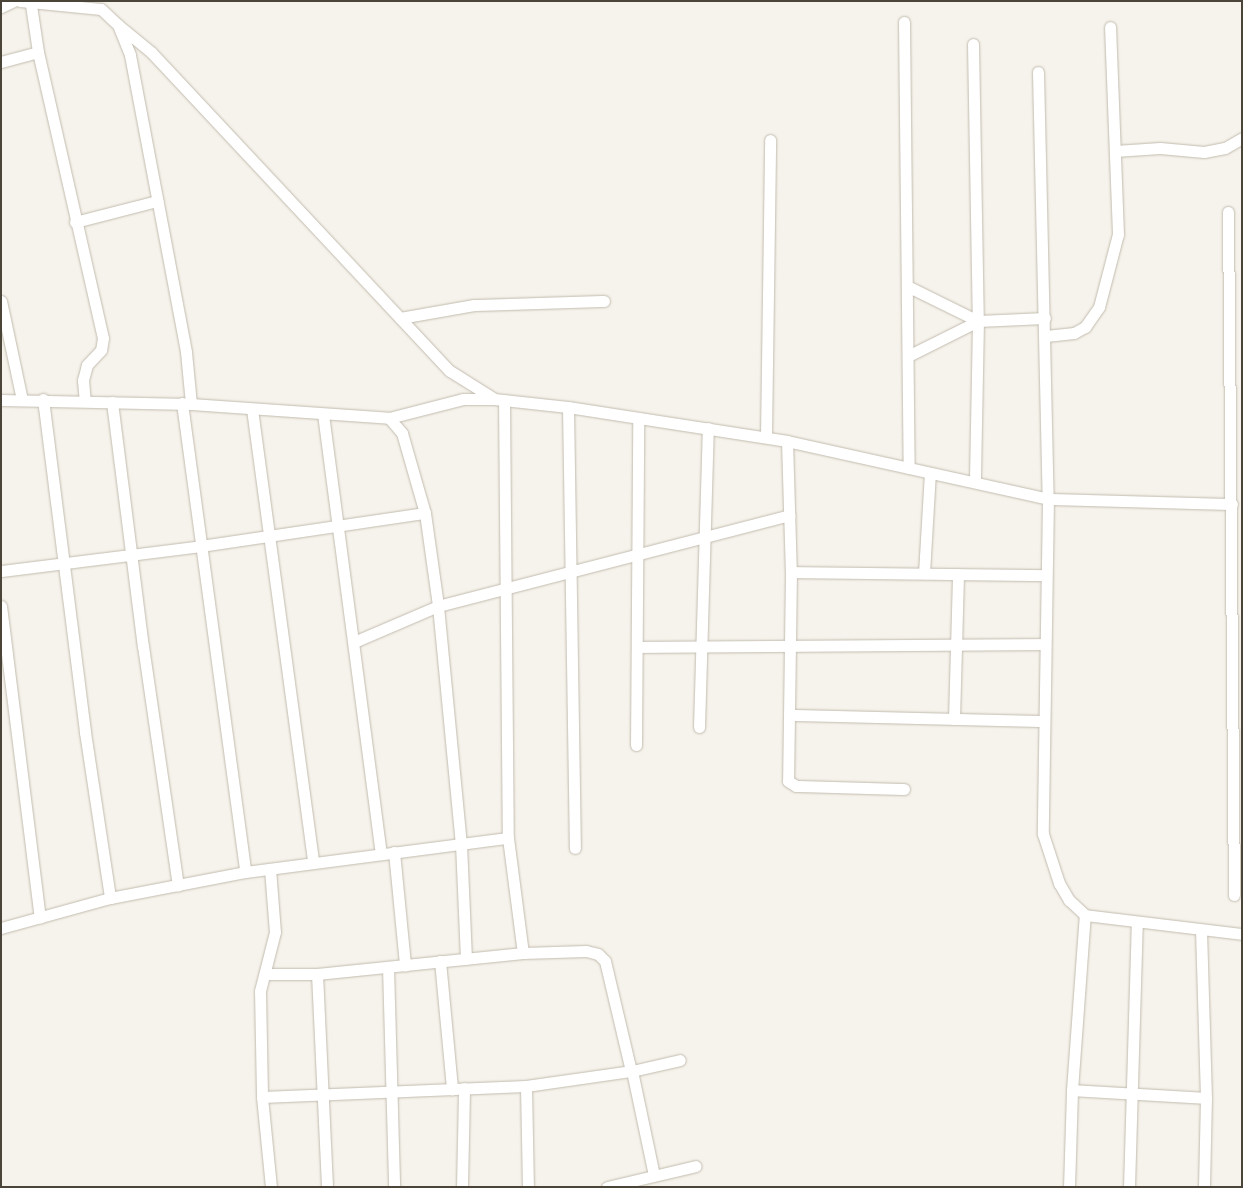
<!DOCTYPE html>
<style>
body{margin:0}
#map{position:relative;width:1243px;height:1188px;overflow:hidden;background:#f6f3ec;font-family:Raleway,sans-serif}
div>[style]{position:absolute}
.roads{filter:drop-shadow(0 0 1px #c2bbae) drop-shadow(0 0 1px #c2bbae)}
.minor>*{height:11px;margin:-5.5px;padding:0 5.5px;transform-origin:5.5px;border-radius:5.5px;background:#fff}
span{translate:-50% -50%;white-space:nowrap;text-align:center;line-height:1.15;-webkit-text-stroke:4px #fff;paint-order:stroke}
.frame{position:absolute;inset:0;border:2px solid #4b4439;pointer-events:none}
</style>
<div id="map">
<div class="roads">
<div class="minor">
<i style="left:20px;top:1px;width:81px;rotate:5.6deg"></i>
<i style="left:101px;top:9px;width:23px;rotate:43deg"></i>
<i style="left:118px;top:25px;width:32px;rotate:68deg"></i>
<i style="left:130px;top:55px;width:302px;rotate:79.3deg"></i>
<i style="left:186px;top:352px;width:52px;rotate:84.5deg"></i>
<i style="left:31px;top:5px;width:48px;rotate:81.5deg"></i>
<i style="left:38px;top:52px;width:293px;rotate:77.2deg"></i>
<i style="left:103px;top:338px;width:12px;rotate:99deg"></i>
<i style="left:101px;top:350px;width:21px;rotate:133deg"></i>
<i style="left:87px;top:365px;width:16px;rotate:105deg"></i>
<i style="left:83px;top:380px;width:21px;rotate:85deg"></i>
<i style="left:1px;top:7px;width:14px;rotate:-25deg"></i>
<i style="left:904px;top:22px;width:446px;rotate:89.4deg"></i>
<i style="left:118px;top:25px;width:43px;rotate:39.3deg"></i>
<i style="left:151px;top:52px;width:437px;rotate:46.9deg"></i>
<i style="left:450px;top:371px;width:51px;rotate:32.1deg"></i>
<i style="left:973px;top:44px;width:277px;rotate:89deg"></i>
<i style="left:978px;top:321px;width:161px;rotate:91.1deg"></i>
<i style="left:1px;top:62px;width:38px;rotate:-15deg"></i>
<i style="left:1038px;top:72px;width:427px;rotate:88.7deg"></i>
<i style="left:1048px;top:499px;width:184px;rotate:1.6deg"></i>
<i style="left:1115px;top:151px;width:45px;rotate:-3.8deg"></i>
<i style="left:1160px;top:148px;width:44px;rotate:5.2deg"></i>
<i style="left:1204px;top:152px;width:21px;rotate:-11deg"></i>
<i style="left:1225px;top:148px;width:20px;rotate:-30deg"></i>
<i style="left:1228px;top:212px;width:683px;rotate:89.5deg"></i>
<i style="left:75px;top:222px;width:85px;rotate:-14.4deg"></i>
<i style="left:907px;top:286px;width:79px;rotate:26.2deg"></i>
<i style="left:978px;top:321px;width:67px;rotate:-2.6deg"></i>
<i style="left:1px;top:301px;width:101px;rotate:78deg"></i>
<i style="left:400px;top:318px;width:75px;rotate:-10deg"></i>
<i style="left:474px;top:305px;width:130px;rotate:-1.8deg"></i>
<i style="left:1046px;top:336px;width:28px;rotate:-6deg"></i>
<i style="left:1074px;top:333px;width:13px;rotate:-29deg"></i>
<i style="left:1085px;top:327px;width:24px;rotate:-55deg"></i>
<i style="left:1099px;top:307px;width:75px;rotate:-75.4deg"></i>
<i style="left:1118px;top:234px;width:207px;rotate:-92.2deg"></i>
<i style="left:908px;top:356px;width:78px;rotate:-26.6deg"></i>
<i style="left:43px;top:399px;width:336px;rotate:82.8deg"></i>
<i style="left:85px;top:732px;width:168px;rotate:81.4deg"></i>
<i style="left:1px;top:400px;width:190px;rotate:1.2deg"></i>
<i style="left:191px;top:404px;width:198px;rotate:4deg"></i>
<i style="left:389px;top:418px;width:20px;rotate:49deg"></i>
<i style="left:402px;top:433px;width:83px;rotate:74deg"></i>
<i style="left:425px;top:513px;width:94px;rotate:82deg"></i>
<i style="left:438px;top:606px;width:239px;rotate:84.5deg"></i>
<i style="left:461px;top:844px;width:115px;rotate:87.5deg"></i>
<i style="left:504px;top:400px;width:438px;rotate:89.5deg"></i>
<i style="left:508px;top:838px;width:116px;rotate:82.6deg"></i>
<i style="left:112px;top:402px;width:246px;rotate:82.8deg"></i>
<i style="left:143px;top:646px;width:242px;rotate:81.7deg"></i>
<i style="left:182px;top:403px;width:473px;rotate:82.3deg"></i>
<i style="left:568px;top:407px;width:441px;rotate:89.1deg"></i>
<i style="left:252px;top:409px;width:457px;rotate:82.3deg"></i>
<i style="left:323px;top:414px;width:444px;rotate:82.5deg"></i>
<i style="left:389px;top:418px;width:76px;rotate:-14.4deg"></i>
<i style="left:463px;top:399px;width:31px"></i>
<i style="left:494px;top:399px;width:74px;rotate:6.2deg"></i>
<i style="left:568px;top:407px;width:222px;rotate:8.8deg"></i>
<i style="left:787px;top:441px;width:267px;rotate:12.5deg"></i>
<i style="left:1048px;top:499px;width:335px;rotate:90.9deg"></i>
<i style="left:1043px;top:834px;width:52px;rotate:71.9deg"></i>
<i style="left:1059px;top:883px;width:20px;rotate:60deg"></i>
<i style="left:1069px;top:900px;width:22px;rotate:43deg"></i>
<i style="left:766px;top:437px;width:297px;rotate:-89.2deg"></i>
<i style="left:787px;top:441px;width:131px;rotate:88.3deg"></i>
<i style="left:791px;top:572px;width:209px;rotate:90.8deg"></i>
<i style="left:788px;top:781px;width:9px;rotate:32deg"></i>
<i style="left:796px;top:786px;width:108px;rotate:1.6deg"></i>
<i style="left:1px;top:571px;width:202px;rotate:-7.1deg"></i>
<i style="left:201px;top:546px;width:226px;rotate:-8.4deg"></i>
<i style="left:791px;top:572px;width:255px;rotate:0.7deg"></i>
<i style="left:924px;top:573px;width:100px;rotate:-86.6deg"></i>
<i style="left:1px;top:606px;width:314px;rotate:82.9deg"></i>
<i style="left:354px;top:642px;width:91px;rotate:-23.2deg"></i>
<i style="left:438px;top:606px;width:363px;rotate:-14.5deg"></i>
<i style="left:637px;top:647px;width:408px;rotate:-0.4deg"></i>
<i style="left:791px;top:715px;width:253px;rotate:1.4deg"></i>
<i style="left:954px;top:719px;width:145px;rotate:-88.4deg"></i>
<i style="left:699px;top:727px;width:299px;rotate:-88.3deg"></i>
<i style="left:636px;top:745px;width:327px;rotate:-89.6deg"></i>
<i style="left:394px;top:852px;width:114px;rotate:84.4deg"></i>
<i style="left:270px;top:869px;width:63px;rotate:85.5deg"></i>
<i style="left:275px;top:932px;width:61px;rotate:104.3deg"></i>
<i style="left:260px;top:991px;width:106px;rotate:88.9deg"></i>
<i style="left:262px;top:1097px;width:90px;rotate:84.3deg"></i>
<i style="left:1px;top:928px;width:113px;rotate:-15.4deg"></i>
<i style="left:110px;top:898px;width:137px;rotate:-10.9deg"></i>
<i style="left:245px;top:872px;width:265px;rotate:-7.4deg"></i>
<i style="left:1201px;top:930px;width:168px;rotate:88.3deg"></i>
<i style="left:1206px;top:1098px;width:89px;rotate:91.3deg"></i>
<i style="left:440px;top:961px;width:129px;rotate:84.6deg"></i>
<i style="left:388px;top:967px;width:220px;rotate:88.4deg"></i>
<i style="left:266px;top:974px;width:51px"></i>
<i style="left:317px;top:974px;width:207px;rotate:-5.8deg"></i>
<i style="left:523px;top:953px;width:63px;rotate:-1.8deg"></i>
<i style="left:586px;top:951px;width:12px;rotate:14deg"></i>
<i style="left:598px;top:954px;width:10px;rotate:45deg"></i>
<i style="left:605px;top:961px;width:113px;rotate:76.7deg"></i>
<i style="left:317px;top:974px;width:213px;rotate:87.3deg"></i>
<i style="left:632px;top:1071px;width:106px;rotate:78.1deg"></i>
<i style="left:526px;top:1086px;width:101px;rotate:88.9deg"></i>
<i style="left:1072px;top:1090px;width:134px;rotate:3.4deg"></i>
<i style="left:262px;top:1097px;width:264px;rotate:-2.4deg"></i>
<i style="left:526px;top:1086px;width:107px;rotate:-8.1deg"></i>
<i style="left:632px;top:1071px;width:49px;rotate:-12.9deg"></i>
<i style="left:462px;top:1187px;width:99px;rotate:-88.8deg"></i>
<i style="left:607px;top:1187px;width:91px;rotate:-13.3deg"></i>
<i style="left:1069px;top:1187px;width:97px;rotate:-88.2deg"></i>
<i style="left:1072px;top:1090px;width:175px;rotate:-85.8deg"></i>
<i style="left:1085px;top:915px;width:158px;rotate:6.9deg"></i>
<i style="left:1129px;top:1187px;width:265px;rotate:-88.3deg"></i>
</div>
</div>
<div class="frame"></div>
</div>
